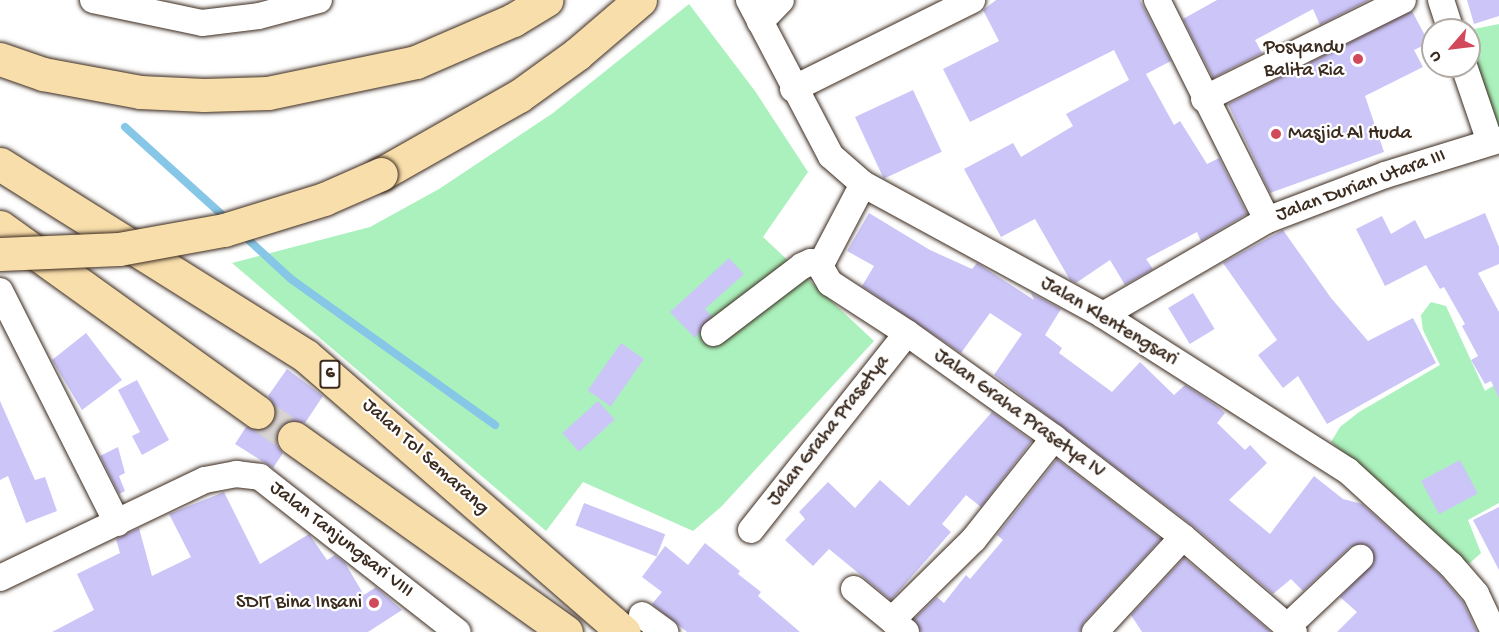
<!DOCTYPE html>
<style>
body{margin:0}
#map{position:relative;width:1499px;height:632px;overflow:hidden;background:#fff;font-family:"Gochi Hand",sans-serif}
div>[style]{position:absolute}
.green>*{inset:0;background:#abf1bd}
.stream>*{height:8px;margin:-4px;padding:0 4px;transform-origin:4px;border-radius:4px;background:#86c6e7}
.building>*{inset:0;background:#ccc5f8;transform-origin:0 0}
.motorway-tunnel>*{height:33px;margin-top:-16.5px;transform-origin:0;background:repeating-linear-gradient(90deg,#d8d4d2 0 33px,transparent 0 49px)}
.roads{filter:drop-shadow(0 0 2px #3b2a1e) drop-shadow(0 0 2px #3b2a1e)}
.minor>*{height:26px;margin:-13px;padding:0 13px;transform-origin:13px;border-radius:13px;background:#fff}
.motorway>*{height:33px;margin:-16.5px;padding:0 16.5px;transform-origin:16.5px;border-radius:16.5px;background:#f8deab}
.bridges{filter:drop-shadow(0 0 2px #3b2a1e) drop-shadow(0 0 2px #3b2a1e)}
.motorway-bridge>*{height:33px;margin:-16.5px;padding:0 16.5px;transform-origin:16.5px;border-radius:16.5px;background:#f8deab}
.dots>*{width:16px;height:16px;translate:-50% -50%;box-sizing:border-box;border:3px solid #fff;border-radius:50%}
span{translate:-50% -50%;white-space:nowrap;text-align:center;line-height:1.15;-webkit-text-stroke:4.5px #fff;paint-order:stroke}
.shield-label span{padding:2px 4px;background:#fff;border:2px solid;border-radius:4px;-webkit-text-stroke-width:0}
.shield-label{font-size:18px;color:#3b2a1e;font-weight:700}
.poi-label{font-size:20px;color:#3b2a1e}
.right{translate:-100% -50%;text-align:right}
.left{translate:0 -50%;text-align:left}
.street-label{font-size:20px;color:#3b2a1e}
.north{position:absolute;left:1421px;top:18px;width:60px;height:60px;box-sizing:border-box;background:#fff;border:2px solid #b1aaa5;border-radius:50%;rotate:242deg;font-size:16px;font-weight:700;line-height:24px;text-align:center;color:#3b2a1e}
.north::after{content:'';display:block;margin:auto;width:21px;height:27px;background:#d1495b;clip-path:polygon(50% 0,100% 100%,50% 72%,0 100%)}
</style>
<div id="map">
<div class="green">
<i style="clip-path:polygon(689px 4px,755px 91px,808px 172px,763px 237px,874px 341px,721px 507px,693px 531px,583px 482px,546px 531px,232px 263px,370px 227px,439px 189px,553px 113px)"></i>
<i style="clip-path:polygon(1499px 24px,1499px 140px,1469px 65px,1469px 30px)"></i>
<i style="clip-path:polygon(1431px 302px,1446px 306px,1485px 391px,1499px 382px,1499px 503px,1468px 520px,1481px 553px,1470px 563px,1453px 561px,1382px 485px,1331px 442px,1340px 427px,1359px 412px,1440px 365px,1423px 330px,1421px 315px)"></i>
</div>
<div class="stream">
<i style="left:125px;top:127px;width:139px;rotate:42.1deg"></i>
<i style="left:241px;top:233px;width:68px;rotate:42.6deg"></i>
<i style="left:291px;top:279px;width:251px;rotate:35.6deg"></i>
</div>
<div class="building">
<i style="clip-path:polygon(996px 0,1140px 0,1171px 61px,1146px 74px,1174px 125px,1180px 121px,1207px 164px,1219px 158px,1247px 214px,1201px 241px,1197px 232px,1146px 259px,1153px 269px,1125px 285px,1110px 260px,1076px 283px,1070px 280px,1035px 219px,1001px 237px,964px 169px,1013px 143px,1021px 157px,1073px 126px,1066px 114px,1129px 80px,1114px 50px,970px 122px,943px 69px,999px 41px,983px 10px)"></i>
<i style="clip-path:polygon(1217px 0,1369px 0,1320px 25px,1313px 9px,1255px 40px,1262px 53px,1213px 78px,1183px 19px)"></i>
<i style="clip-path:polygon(1467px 0,1499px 0,1499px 16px,1474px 24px)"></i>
<i style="clip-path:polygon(1412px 11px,1429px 43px,1414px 50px,1423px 67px,1365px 96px,1384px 152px,1270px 193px,1228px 104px)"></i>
<i style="left:913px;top:90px;width:68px;height:64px;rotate:65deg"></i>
<i style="clip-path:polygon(869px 213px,930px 250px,972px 269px,977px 263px,1034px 300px,1031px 293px,1061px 309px,1045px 335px,1062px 348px,1059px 353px,1112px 392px,1140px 362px,1174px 395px,1185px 385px,1217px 406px,1225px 413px,1217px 423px,1245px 450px,1250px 445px,1267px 463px,1229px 500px,1270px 534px,1314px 476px,1343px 499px,1362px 504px,1440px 575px,1463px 602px,1477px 632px,1337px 632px,1357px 612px,1340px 597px,1374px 563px,1371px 548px,1364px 544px,1350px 547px,1303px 591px,1291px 579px,1273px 594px,1192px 525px,994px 375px,1022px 334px,990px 313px,961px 353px,862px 286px,874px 266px,847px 251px)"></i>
<i style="clip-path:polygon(1485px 213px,1499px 247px,1499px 264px,1478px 273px,1499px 312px,1499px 398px,1491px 381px,1485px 384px,1471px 360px,1478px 356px,1462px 326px,1465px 324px,1444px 287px,1440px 289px,1426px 265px,1385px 286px,1356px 229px,1382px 216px,1391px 234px,1415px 220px,1425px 239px)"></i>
<i style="clip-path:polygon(1283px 230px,1331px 298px,1368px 341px,1413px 318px,1436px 363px,1327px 424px,1298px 376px,1283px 388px,1258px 355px,1277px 340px,1223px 263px)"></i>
<i style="clip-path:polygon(729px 258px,744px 274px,705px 309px,712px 316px,695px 338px,670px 312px)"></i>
<i style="left:1193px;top:293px;width:42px;height:29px;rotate:59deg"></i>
<i style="clip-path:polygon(86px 333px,122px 380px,82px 410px,52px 360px)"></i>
<i style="left:621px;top:343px;width:28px;height:58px;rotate:35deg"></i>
<i style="clip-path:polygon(287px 369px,323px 396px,305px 423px,287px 421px,278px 428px,277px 445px,283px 453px,273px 468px,235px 444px,246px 427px,264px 429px,272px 422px,274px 405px,268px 396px)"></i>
<i style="clip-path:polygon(137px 380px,169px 440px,142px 455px,132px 436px,140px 432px,118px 390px)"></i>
<i style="clip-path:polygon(0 401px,35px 480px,45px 477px,57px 511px,26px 523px,8px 476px,0 480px)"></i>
<i style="left:598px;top:401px;width:25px;height:48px;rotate:48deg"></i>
<i style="clip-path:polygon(992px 412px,1032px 441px,981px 507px,966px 495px,942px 524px,951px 532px,891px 600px,829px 549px,813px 566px,785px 540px,805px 519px,799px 512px,828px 482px,855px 508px,880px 480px,909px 506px)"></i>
<i style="clip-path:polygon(118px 447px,125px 473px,119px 476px,125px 491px,119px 494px,100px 456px)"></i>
<i style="clip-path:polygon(1057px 459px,1161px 539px,1084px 622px,1080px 632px,921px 632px,914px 619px,937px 597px,944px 603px,966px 575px,970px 579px,1003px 540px,997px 535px)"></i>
<i style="left:1460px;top:460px;width:38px;height:44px;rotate:62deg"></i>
<i style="clip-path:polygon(224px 492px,260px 564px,309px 534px,327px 560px,335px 555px,345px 563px,364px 595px,376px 587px,402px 610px,368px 632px,52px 632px,94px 610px,77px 574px,120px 553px,116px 539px,139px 528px,152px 576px,191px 557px,169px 514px)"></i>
<i style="left:584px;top:503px;width:87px;height:24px;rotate:21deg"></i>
<i style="clip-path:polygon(1499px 507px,1499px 570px,1473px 520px)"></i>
<i style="clip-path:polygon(705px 543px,740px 571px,738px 574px,761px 592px,758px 596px,800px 632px,687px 632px,652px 604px,662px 592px,642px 577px,665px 546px,688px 565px)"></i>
<i style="clip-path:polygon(1184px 558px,1271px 632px,1142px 632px,1131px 615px)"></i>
</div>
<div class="motorway-tunnel">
<i style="left:257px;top:412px;width:45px;rotate:35.1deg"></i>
</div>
<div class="roads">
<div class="minor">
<i style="left:93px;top:0;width:111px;rotate:11.9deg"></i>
<i style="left:202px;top:23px;width:57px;rotate:-7deg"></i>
<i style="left:259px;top:16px;width:62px;rotate:-14.9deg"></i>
<i style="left:749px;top:0;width:176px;rotate:62.3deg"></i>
<i style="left:831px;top:156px;width:43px;rotate:41.2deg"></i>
<i style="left:863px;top:184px;width:273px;rotate:28.6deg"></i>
<i style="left:1103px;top:315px;width:290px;rotate:32.5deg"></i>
<i style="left:1348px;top:471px;width:139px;rotate:42.4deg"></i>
<i style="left:1451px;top:565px;width:38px;rotate:49deg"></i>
<i style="left:1476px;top:594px;width:42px;rotate:64.7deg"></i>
<i style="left:1157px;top:0;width:246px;rotate:63.4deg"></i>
<i style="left:1441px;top:0;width:32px;rotate:72deg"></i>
<i style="left:760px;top:22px;width:30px;rotate:-46deg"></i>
<i style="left:1464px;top:66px;width:80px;rotate:71.1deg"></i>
<i style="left:793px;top:89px;width:200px;rotate:-26.4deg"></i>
<i style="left:1204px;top:99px;width:222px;rotate:-26.4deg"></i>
<i style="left:863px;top:184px;width:93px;rotate:117.7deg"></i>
<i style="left:820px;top:266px;width:20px;rotate:60deg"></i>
<i style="left:830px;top:283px;width:92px;rotate:33deg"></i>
<i style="left:907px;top:333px;width:181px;rotate:35.5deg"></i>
<i style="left:1054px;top:438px;width:163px;rotate:37.5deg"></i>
<i style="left:1183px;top:537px;width:146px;rotate:40.6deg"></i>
<i style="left:0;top:291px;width:260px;rotate:63.2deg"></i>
<i style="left:1103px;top:315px;width:190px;rotate:-30.1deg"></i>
<i style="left:1267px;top:220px;width:126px;rotate:-20.9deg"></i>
<i style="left:1385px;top:175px;width:119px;rotate:-17.1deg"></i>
<i style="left:714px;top:333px;width:111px;rotate:-37.3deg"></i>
<i style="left:802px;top:266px;width:10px;rotate:-24deg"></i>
<i style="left:811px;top:262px;width:10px;rotate:24deg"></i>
<i style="left:751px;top:530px;width:251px;rotate:-51.6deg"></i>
<i style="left:0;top:578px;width:227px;rotate:-25.6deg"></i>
<i style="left:205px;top:480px;width:32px;rotate:-11deg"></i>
<i style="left:236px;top:474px;width:24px;rotate:7deg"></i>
<i style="left:260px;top:477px;width:251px;rotate:38.1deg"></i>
<i style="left:854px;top:589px;width:50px;rotate:39.4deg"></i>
<i style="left:642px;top:615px;width:29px;rotate:36deg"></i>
<i style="left:1289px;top:625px;width:98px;rotate:-43.3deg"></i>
<i style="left:906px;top:632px;width:17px;rotate:-140deg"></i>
<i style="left:893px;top:621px;width:11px;rotate:-52deg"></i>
<i style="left:900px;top:612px;width:104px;rotate:-44.6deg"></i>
<i style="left:974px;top:539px;width:129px;rotate:-51.6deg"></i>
<i style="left:1095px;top:632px;width:129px;rotate:-47.2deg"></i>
</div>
<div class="motorway">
<i style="left:0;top:59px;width:46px;rotate:19.2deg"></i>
<i style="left:43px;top:74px;width:99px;rotate:10.5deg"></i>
<i style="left:140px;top:92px;width:64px;rotate:2.7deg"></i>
<i style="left:204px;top:95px;width:64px;rotate:-1.8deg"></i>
<i style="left:268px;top:93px;width:151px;rotate:-11.8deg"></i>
<i style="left:416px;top:62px;width:106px;rotate:-23.4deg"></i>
<i style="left:513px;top:20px;width:39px;rotate:-31deg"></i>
<i style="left:0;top:164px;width:361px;rotate:32.1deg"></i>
<i style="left:306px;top:356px;width:421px;rotate:41deg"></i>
<i style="left:381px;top:174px;width:159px;rotate:-29.5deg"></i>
<i style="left:519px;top:96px;width:72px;rotate:-35.9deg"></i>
<i style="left:577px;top:54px;width:83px;rotate:-40.6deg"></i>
<i style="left:0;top:227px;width:317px;rotate:35.7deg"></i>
<i style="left:294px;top:438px;width:334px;rotate:35.5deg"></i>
</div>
</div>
<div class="bridges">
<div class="motorway-bridge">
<i style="left:0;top:254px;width:119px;rotate:-2.4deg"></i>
<i style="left:119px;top:249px;width:107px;rotate:-10.3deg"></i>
<i style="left:224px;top:230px;width:105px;rotate:-17.2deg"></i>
<i style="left:324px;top:199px;width:62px;rotate:-23.7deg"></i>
</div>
</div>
<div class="dots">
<i style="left:1358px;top:59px;background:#d1495b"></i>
<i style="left:1276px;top:134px;background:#d1495b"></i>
<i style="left:374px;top:603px;background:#d1495b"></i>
</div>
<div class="shield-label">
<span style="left:330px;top:374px">6</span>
</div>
<div class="poi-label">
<span class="right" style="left:1344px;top:60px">Posyandu<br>Balita Ria</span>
<span class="left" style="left:1288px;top:134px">Masjid Al Huda</span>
<span class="right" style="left:362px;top:603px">SDIT Bina Insani</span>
</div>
<div class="street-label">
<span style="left:1361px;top:186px;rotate:-20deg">Jalan Durian Utara III</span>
<span style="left:1109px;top:322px;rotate:31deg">Jalan Klentengsari</span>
<span style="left:1019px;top:414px;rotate:36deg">Jalan Graha Prasetya IV</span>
<span style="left:829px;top:431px;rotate:-52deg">Jalan Graha Prasetya</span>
<span style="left:425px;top:457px;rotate:42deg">Jalan Tol Semarang</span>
<span style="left:341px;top:540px;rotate:38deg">Jalan Tanjungsari VIII</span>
</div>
<div class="north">U</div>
</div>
